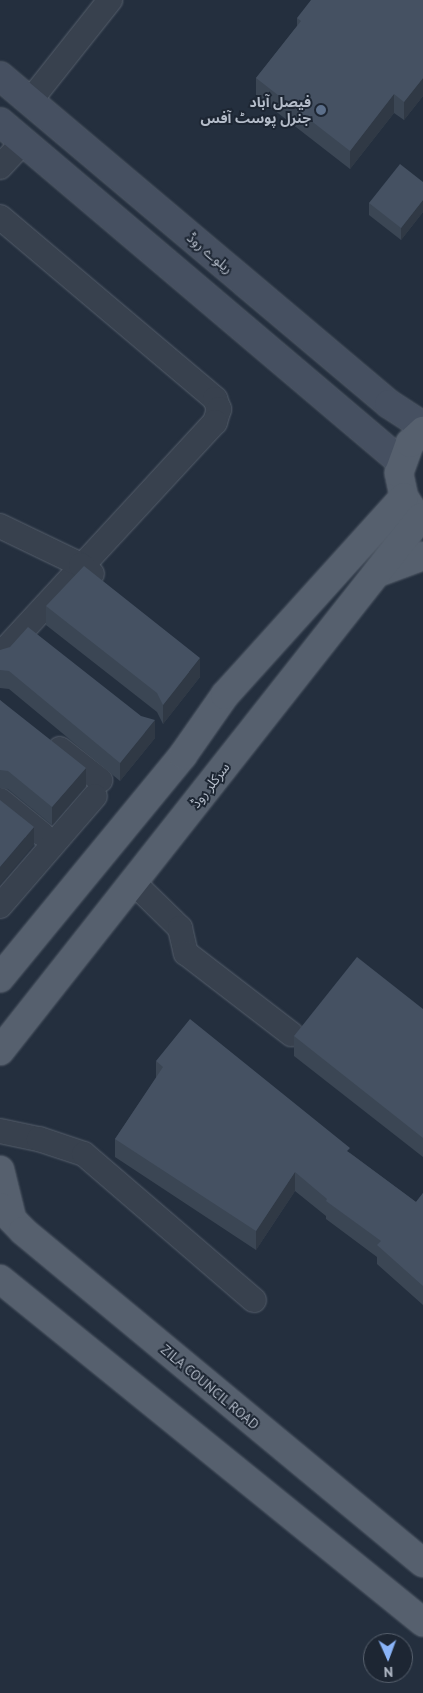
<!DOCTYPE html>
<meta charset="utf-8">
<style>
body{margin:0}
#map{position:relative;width:423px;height:1693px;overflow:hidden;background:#242f3e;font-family:"PT Sans","Noto Sans Arabic",sans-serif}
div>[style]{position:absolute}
.roads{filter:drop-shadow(0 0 1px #565f6c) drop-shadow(0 0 1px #565f6c)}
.minor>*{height:24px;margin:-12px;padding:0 12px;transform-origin:12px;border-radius:12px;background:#38414e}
.secondary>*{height:28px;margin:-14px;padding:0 14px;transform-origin:14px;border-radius:14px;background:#465061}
.primary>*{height:28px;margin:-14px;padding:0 14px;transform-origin:14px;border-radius:14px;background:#56606e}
.wall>*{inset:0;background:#3b4654}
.shaded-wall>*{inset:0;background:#303945}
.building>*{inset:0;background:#455162}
.dots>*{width:14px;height:14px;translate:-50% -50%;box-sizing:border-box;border:2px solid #1d2633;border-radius:50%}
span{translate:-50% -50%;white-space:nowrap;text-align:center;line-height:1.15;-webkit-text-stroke:4px #1d2633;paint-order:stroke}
.poi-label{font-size:14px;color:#b4bcc9;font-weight:700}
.right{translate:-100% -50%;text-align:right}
.street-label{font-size:14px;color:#b4bcc9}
.north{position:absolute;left:363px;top:1633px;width:50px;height:50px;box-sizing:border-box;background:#1d2633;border:1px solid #59626f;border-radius:50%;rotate:178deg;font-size:14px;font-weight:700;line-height:20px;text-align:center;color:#b4bcc9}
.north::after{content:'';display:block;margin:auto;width:18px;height:22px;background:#8ab4f8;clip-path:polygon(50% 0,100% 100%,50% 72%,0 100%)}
</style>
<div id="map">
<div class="roads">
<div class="minor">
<i style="left:30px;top:101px;width:129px;rotate:-51.6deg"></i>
<i style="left:0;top:167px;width:35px;rotate:-47deg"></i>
<i style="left:0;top:217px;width:282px;rotate:40.2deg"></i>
<i style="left:215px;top:399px;width:11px;rotate:68deg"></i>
<i style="left:219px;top:409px;width:14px;rotate:107deg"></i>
<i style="left:215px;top:422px;width:317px;rotate:132.7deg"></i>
<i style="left:0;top:526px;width:90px;rotate:25.7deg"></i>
<i style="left:81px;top:565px;width:14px;rotate:39deg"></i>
<i style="left:60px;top:749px;width:51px;rotate:37.8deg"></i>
<i style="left:0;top:800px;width:54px;rotate:39deg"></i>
<i style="left:133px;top:882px;width:66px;rotate:44.4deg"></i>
<i style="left:180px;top:928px;width:26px;rotate:77deg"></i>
<i style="left:186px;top:953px;width:133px;rotate:37.6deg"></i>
<i style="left:0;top:906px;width:145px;rotate:-49.2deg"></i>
<i style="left:0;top:1131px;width:40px;rotate:12deg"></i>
<i style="left:39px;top:1139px;width:47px;rotate:18.4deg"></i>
<i style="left:84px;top:1154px;width:224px;rotate:40.7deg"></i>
</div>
<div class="secondary">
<i style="left:0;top:76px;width:509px;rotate:40.14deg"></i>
<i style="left:389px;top:404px;width:40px;rotate:32.9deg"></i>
<i style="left:0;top:122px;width:526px;rotate:40.29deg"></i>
</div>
<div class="primary">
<i style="left:413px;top:511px;width:17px;rotate:-123deg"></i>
<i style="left:404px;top:497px;width:25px;rotate:-102deg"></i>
<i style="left:399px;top:473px;width:32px;rotate:-70deg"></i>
<i style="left:410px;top:443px;width:18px;rotate:-43deg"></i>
<i style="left:380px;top:572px;width:46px;rotate:-20.4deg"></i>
<i style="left:0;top:978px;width:288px;rotate:-50.6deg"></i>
<i style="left:183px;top:755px;width:73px;rotate:-55deg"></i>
<i style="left:225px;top:695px;width:267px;rotate:-47.9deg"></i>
<i style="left:0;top:1051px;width:679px;rotate:-51.76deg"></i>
<i style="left:0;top:1170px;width:50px;rotate:76.2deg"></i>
<i style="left:0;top:1207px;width:33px;rotate:46deg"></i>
<i style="left:23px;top:1231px;width:520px;rotate:39.69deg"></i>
<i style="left:0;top:1279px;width:545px;rotate:39.04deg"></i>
</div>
</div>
<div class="wall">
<i style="clip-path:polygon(423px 0,423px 96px,404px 120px,394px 113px,350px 169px,256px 96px,256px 78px,297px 26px,297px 18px)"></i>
<i style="clip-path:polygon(423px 182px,423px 212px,401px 240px,369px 215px,369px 203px)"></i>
<i style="clip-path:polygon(46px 606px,200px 677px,163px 724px,157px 712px,46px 625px)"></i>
<i style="clip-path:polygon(0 650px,155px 738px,120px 781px,9px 689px,0 688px)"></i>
<i style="clip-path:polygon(0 700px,86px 786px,52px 825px,8px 789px,0 788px)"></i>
<i style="clip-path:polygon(423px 1009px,423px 1157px,294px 1056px,294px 1036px)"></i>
<i style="clip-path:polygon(156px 1061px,350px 1153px,416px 1202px,423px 1193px,423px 1305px,377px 1264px,377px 1257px,326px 1219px,326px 1216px,295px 1191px,256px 1250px,115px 1157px,115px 1139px,156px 1078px)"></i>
</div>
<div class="shaded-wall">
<i style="clip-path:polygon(423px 78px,423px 96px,404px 120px,404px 102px)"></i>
<i style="clip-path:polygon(394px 94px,394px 113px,350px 169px,350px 151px)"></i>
<i style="clip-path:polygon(423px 200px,423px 212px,401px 240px,401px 228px)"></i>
<i style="clip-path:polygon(200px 658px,200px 677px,163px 724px,163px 705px)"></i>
<i style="clip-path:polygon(155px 720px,155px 738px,120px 781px,120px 763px)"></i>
<i style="clip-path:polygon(86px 768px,86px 786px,52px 825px,52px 807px)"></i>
<i style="clip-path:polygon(34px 827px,34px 845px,0 885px,0 867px)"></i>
<i style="clip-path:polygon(295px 1172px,295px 1191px,256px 1250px,256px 1231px)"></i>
</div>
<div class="building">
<i style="clip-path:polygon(311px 0,423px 0,423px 78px,404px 102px,394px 94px,350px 151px,256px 78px,301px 21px,297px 18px)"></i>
<i style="clip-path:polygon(400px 164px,423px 182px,423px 200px,401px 228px,369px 203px)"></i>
<i style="clip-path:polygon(84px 566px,200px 658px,163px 705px,157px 693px,46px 606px)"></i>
<i style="clip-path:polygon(28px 627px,141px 716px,155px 720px,120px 763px,9px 671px,0 670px,0 650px,10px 647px)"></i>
<i style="clip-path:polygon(0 700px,86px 768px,52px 807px,8px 771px,0 770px)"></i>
<i style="clip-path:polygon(0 800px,34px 827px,0 867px)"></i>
<i style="clip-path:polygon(357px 957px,423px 1009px,423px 1138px,294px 1036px)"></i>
<i style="clip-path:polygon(190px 1019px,350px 1148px,347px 1151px,416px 1202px,423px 1193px,423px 1286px,377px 1245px,381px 1241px,326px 1201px,327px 1199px,295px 1172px,256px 1231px,115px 1139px,163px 1067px,156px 1061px)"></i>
</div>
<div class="dots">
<i style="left:321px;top:110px;background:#5c6f8a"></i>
</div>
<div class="poi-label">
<span class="right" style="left:311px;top:110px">فیصل آباد<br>جنرل پوسٹ آفس</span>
</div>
<div class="street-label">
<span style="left:210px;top:253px;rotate:40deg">ریلوے روڈ</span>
<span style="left:210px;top:785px;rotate:-52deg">سرکلر روڈ</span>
<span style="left:210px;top:1387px;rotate:40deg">ZILA COUNCIL ROAD</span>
</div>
<div class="north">N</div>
</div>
